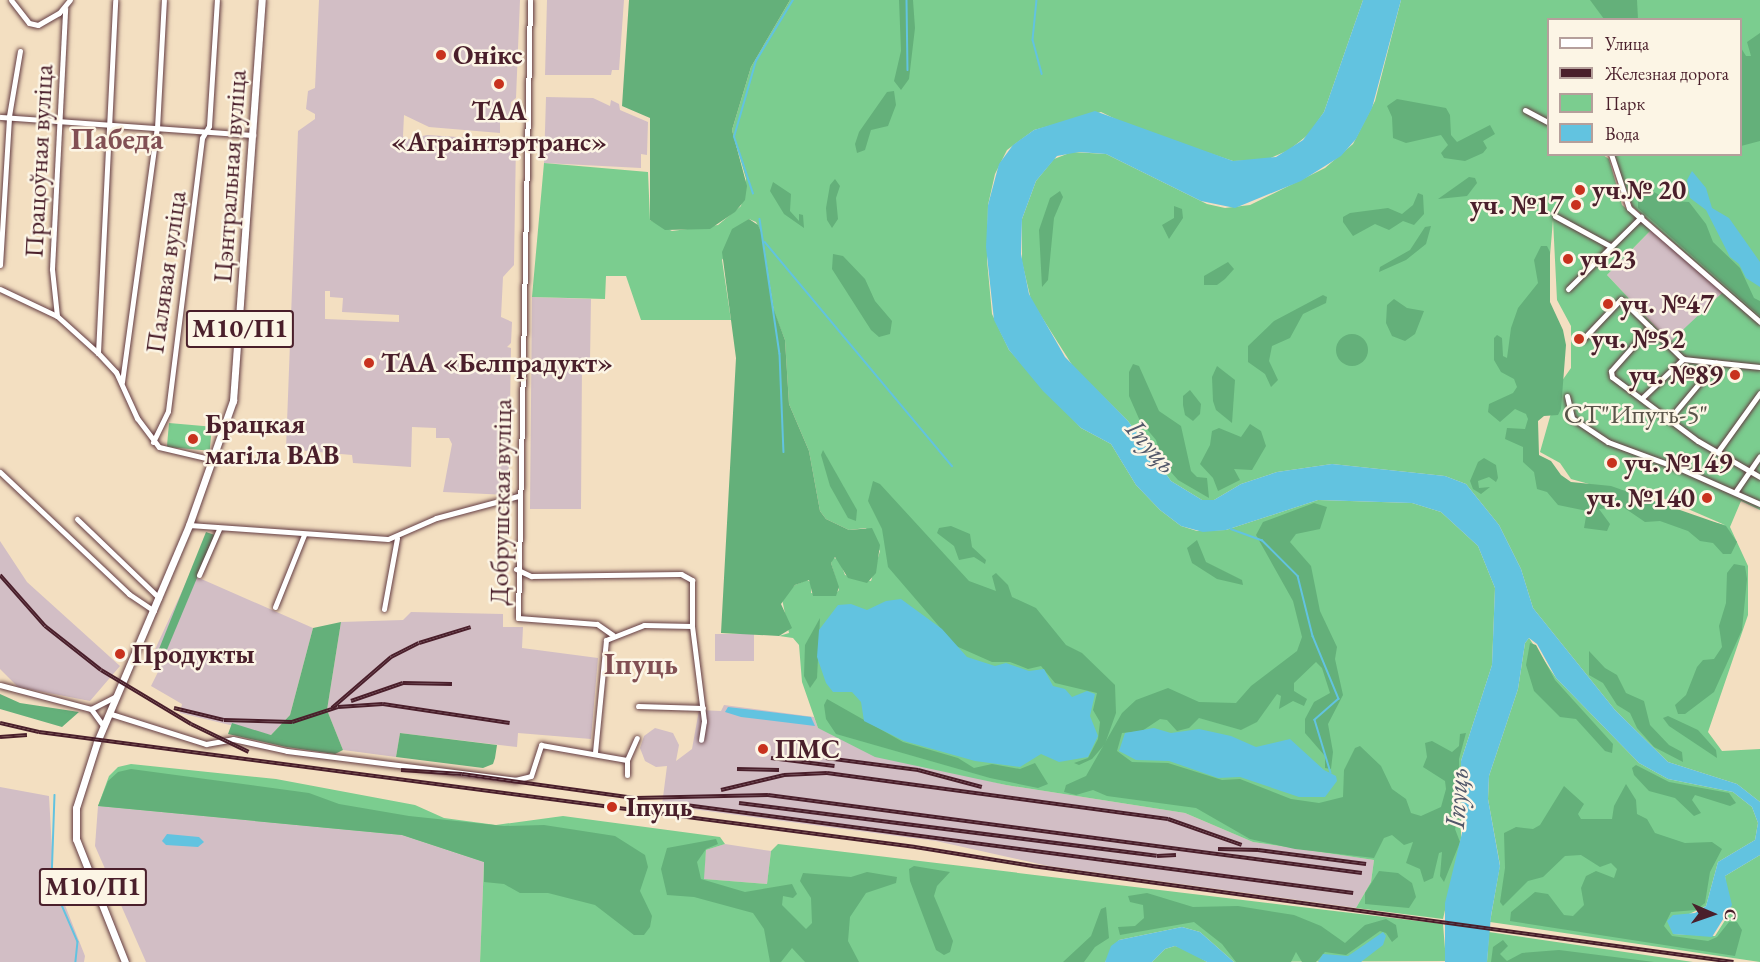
<!DOCTYPE html>
<meta charset="utf-8">
<style>
body{margin:0}
#map{position:relative;width:1760px;height:962px;overflow:hidden;background:#f3dfc1;font-family:"EB Garamond",serif}
div>[style]{position:absolute}
.industrial>*{inset:0;background:#d2bec5;transform-origin:0 0}
.green>*{inset:0;background:#7bcd8f;transform-origin:0 0}
.forest>*{inset:0;background:#64b07a}
.round{border-radius:50%}
.water>*{inset:0;background:#62c3e0}
.stream>*{height:1.5px;margin:-0.75px;padding:0 0.75px;transform-origin:0.75px;border-radius:0.75px;background:#62c3e0}
.roads{filter:drop-shadow(0 0 2px #633c42) drop-shadow(0 0 2px #633c42)}
.minor>*{height:5px;margin:-2.5px;padding:0 2.5px;transform-origin:2.5px;border-radius:2.5px;background:#fff}
.major>*{height:7px;margin:-3.5px;padding:0 3.5px;transform-origin:3.5px;border-radius:3.5px;background:#fff}
.rail>*{height:4px;margin-top:-2px;transform-origin:0;background:repeating-linear-gradient(90deg,#fcf5e5 0 4.5px,#4a1f2b 0 9px);box-sizing:border-box;border-block:2px solid #4a1f2b}
.dots>*{width:16px;height:16px;translate:-50% -50%;box-sizing:border-box;border:3px solid #fcf5e5;border-radius:50%}
span{translate:-50% -50%;white-space:nowrap;text-align:center;line-height:1.15;-webkit-text-stroke:5px #fcf5e5;paint-order:stroke}
.shield-label span{padding:2px 4px;background:#fcf5e5;border:2px solid;border-radius:4px;-webkit-text-stroke-width:0}
.shield-label{font-size:26px;color:#4a1f2b;font-weight:700}
.poi-label{font-size:27px;color:#4a1f2b;font-weight:700}
.left{translate:0 -50%;text-align:left}
.right{translate:-100% -50%;text-align:right}
.street-label{font-size:27px;color:#4a1f2b}
.park-label{font-size:27px;color:#595349}
.water-label{font-size:28px;color:#52586a;font-style:italic}
.quarter-label{font-size:30px;color:#825054;font-weight:700}
.legend{position:absolute;left:1547px;top:18px;width:195px;height:138px;box-sizing:border-box;background:#fcf5e5;border:2px solid #b59f9b;margin:0;padding:8px 10px;list-style:none;font-size:18px;color:#4a1f2b}
.legend li{display:flex;align-items:center;gap:12px;height:30px}
.legend b{width:30px;border:2px solid #b59f9b}
.north{position:absolute;left:1682px;top:884px;width:60px;height:60px;-webkit-text-stroke:4px #fcf5e5;paint-order:stroke;rotate:92deg;font-size:16px;font-weight:700;line-height:24px;text-align:center;color:#4a1f2b}
.north::after{content:'';display:block;margin:auto;width:21px;height:27px;background:#4a1f2b;clip-path:polygon(50% 0,100% 100%,50% 72%,0 100%)}
</style>
<div id="map">
<div class="industrial">
<i style="clip-path:polygon(evenodd,319px 0,520px 0,516px 98px,511px 102px,510px 117px,500px 117px,500px 133px,429px 127px,404px 115px,403px 136px,405px 140px,427px 135px,516px 141px,514px 265px,503px 277px,501px 317px,512px 322px,511px 343px,507px 347px,511px 348px,509px 470px,503px 474px,502px 487px,509px 490px,508px 495px,443px 492px,452px 444px,449px 438px,436px 438px,436px 428px,412px 427px,411px 467px,353px 463px,352px 455px,286px 449px,298px 131px,315px 119px,315px 114px,306px 109px,308px 91px,315px 88px,319px 0,325px 291px,330px 291px,330px 297px,343px 298px,342px 312px,399px 315px,399px 322px,325px 319px,325px 291px)"></i>
<i style="clip-path:polygon(547px 0,624px 0,619px 70px,612px 70px,611px 75px,545px 75px)"></i>
<i style="clip-path:polygon(546px 97px,593px 98px,610px 106px,611px 100px,619px 104px,620px 110px,648px 122px,647px 155px,641px 154px,641px 168px,544px 163px)"></i>
<i style="clip-path:polygon(1651px 230px,1723px 292px,1671px 343px,1607px 275px)"></i>
<i style="clip-path:polygon(532px 297px,591px 299px,590px 362px,582px 362px,581px 509px,530px 509px)"></i>
<i style="clip-path:polygon(0 541px,27px 582px,120px 666px,90px 701px,18px 687px,0 669px)"></i>
<i style="clip-path:polygon(190px 574px,313px 628px,290px 715px,271px 735px,180px 713px,182px 704px,151px 686px,159px 670px,151px 658px)"></i>
<i style="clip-path:polygon(411px 612px,503px 614px,503px 627px,523px 627px,522px 648px,598px 658px,591px 739px,518px 733px,517px 747px,400px 733px,396px 757px,343px 750px,327px 710px,341px 622px,403px 620px)"></i>
<i style="left:715px;top:634px;width:39px;height:27px"></i>
<i style="clip-path:polygon(724px 705px,814px 717px,818px 728px,944px 770px,1006px 785px,1185px 813px,1253px 842px,1374px 860px,1371px 882px,1356px 908px,1048px 866px,936px 841px,662px 805px,667px 766px,656px 767px,645px 761px,640px 748px,644px 736px,655px 728px,673px 733px,679px 745px,676px 761px,692px 749px,699px 710px,721px 711px)"></i>
<i style="clip-path:polygon(0 787px,49px 796px,54px 885px,57px 885px,85px 956px,84px 962px,0 962px)"></i>
<i style="clip-path:polygon(98px 806px,402px 835px,484px 862px,480px 962px,146px 962px,95px 846px)"></i>
<i style="clip-path:polygon(725px 844px,771px 851px,767px 884px,703px 879px,706px 850px)"></i>
</div>
<div class="green">
<i style="clip-path:polygon(790px 0,1363px 0,1324px 112px,1309px 134px,1289px 150px,1266px 160px,1233px 161px,1134px 128px,1101px 112px,1034px 130px,1007px 150px,995px 174px,988px 205px,987px 260px,992px 314px,1009px 350px,1081px 428px,1111px 444px,1136px 485px,1160px 510px,1181px 526px,1197px 531px,1226px 530px,1318px 500px,1412px 503px,1441px 512px,1478px 546px,1495px 588px,1492px 665px,1461px 761px,1461px 839px,1443px 919px,1356px 908px,1371px 882px,1374px 860px,1253px 842px,1185px 813px,1006px 785px,875px 757px,818px 728px,802px 682px,799px 645px,793px 638px,779px 636px,789px 633px,782px 599px,795px 585px,807px 580px,812px 583px,811px 593px,833px 596px,839px 590px,831px 563px,833px 558px,839px 559px,845px 575px,871px 581px,880px 551px,866px 528px,849px 530px,826px 519px,820px 511px,809px 451px,789px 404px,785px 340px,774px 312px,762px 234px,756px 222px,749px 219px,722px 260px,731px 320px,641px 320px,626px 276px,606px 276px,605px 299px,532px 297px,544px 163px,648px 172px,650px 220px,672px 231px,718px 225px,741px 206px,746px 179px,732px 130px,751px 67px)"></i>
<i style="clip-path:polygon(evenodd,1401px 0,1760px 0,1760px 319px,1632px 206px,1614px 155px,1740px 154px,1740px 20px,1548px 20px,1548px 154px,1603px 155px,1609px 159px,1622px 205px,1651px 230px,1607px 275px,1670px 342px,1723px 292px,1760px 325px,1760px 510px,1741px 501px,1730px 527px,1748px 566px,1748px 615px,1708px 732px,1722px 751px,1760px 749px,1760px 802px,1737px 784px,1668px 762px,1615px 710px,1533px 608px,1521px 569px,1499px 525px,1466px 484px,1445px 476px,1332px 464px,1277px 472px,1241px 484px,1214px 500px,1202px 500px,1171px 481px,1128px 421px,1074px 368px,1031px 300px,1022px 262px,1022px 219px,1036px 181px,1054px 159px,1072px 152px,1106px 154px,1207px 204px,1225px 208px,1250px 205px,1325px 168px,1353px 144px,1375px 101px,1401px 0,1553px 220px,1557px 300px,1571px 326px,1571px 368px,1559px 385px,1540px 452px,1560px 463px,1571px 479px,1618px 492px,1658px 496px,1725px 525px,1555px 483px,1533px 457px,1553px 220px)"></i>
<i style="left:169px;top:423px;width:43px;height:24px;rotate:5deg"></i>
<i style="clip-path:polygon(1529px 638px,1556px 678px,1639px 763px,1668px 779px,1733px 792px,1752px 807px,1758px 823px,1755px 840px,1718px 862px,1706px 906px,1689px 914px,1673px 934px,1715px 936px,1729px 914px,1725px 876px,1760px 855px,1760px 962px,1490px 922px,1500px 865px,1488px 799px,1489px 776px,1518px 689px,1525px 643px)"></i>
<i style="clip-path:polygon(131px 764px,276px 779px,415px 805px,444px 818px,496px 825px,563px 816px,720px 837px,725px 844px,706px 850px,704px 879px,767px 884px,771px 851px,778px 844px,1443px 924px,1446px 961px,1234px 962px,1200px 932px,1182px 927px,1119px 940px,1105px 962px,480px 962px,484px 862px,402px 835px,98px 806px,109px 776px,118px 767px)"></i>
<i style="clip-path:polygon(1489px 932px,1693px 962px,1487px 962px)"></i>
<i style="clip-path:polygon(1175px 946px,1186px 949px,1207px 962px,1152px 962px,1165px 949px)"></i>
</div>
<div class="forest">
<i style="clip-path:polygon(629px 0,790px 0,751px 67px,732px 130px,747px 186px,745px 200px,735px 212px,710px 229px,665px 230px,650px 220px,650px 118px,622px 106px)"></i>
<i style="clip-path:polygon(899px 0,913px 0,915px 28px,909px 79px,901px 90px,894px 81px,901px 51px)"></i>
<i style="clip-path:polygon(1590px 0,1637px 0,1638px 19px,1604px 19px)"></i>
<i style="clip-path:polygon(1760px 33px,1760px 141px,1741px 146px,1741px 48px,1746px 56px,1751px 56px,1747px 42px)"></i>
<i style="clip-path:polygon(894px 91px,896px 105px,888px 126px,871px 130px,865px 150px,857px 153px,855px 144px,859px 132px,887px 92px)"></i>
<i style="clip-path:polygon(1397px 99px,1446px 108px,1450px 115px,1451px 135px,1457px 142px,1490px 125px,1495px 134px,1483px 141px,1487px 148px,1483px 153px,1465px 161px,1444px 158px,1441px 153px,1448px 145px,1441px 135px,1406px 143px,1393px 138px,1392px 117px,1387px 106px)"></i>
<i style="clip-path:polygon(1469px 177px,1475px 178px,1477px 183px,1467px 196px,1438px 199px)"></i>
<i style="clip-path:polygon(835px 179px,840px 186px,836px 198px,838px 219px,832px 228px,827px 220px,826px 208px,830px 185px)"></i>
<i style="clip-path:polygon(773px 182px,791px 194px,790px 211px,799px 221px,799px 214px,803px 215px,804px 228px,784px 214px,770px 191px)"></i>
<i style="clip-path:polygon(1650px 190px,1671px 201px,1689px 202px,1706px 224px,1713px 242px,1740px 268px,1754px 298px,1760px 301px,1760px 316px,1638px 208px,1638px 196px)"></i>
<i style="clip-path:polygon(1060px 191px,1063px 197px,1054px 218px,1048px 280px,1042px 287px,1039px 230px,1050px 198px)"></i>
<i style="clip-path:polygon(1418px 193px,1423px 195px,1424px 214px,1414px 225px,1403px 221px,1389px 230px,1375px 224px,1353px 236px,1343px 222px,1343px 217px,1350px 213px,1388px 208px,1402px 214px,1413px 205px)"></i>
<i style="clip-path:polygon(1174px 206px,1182px 209px,1183px 218px,1169px 239px,1162px 225px,1174px 218px)"></i>
<i style="clip-path:polygon(749px 219px,758px 225px,762px 234px,772px 305px,785px 340px,789px 404px,809px 451px,820px 511px,826px 519px,849px 530px,872px 528px,880px 545px,876px 573px,867px 583px,848px 578px,835px 557px,831px 563px,839px 587px,836px 596px,813px 596px,809px 580px,795px 585px,781px 604px,792px 628px,779px 636px,721px 633px,736px 358px,722px 252px,732px 229px)"></i>
<i style="clip-path:polygon(1431px 226px,1426px 244px,1406px 260px,1379px 272px,1380px 267px,1410px 250px,1425px 227px)"></i>
<i style="clip-path:polygon(1541px 246px,1547px 246px,1550px 252px,1550px 302px,1563px 330px,1566px 345px,1561px 409px,1558px 415px,1544px 416px,1538px 421px,1539px 455px,1551px 461px,1561px 475px,1571px 482px,1611px 486px,1726px 526px,1737px 542px,1731px 554px,1723px 554px,1713px 543px,1700px 541px,1688px 531px,1660px 521px,1645px 522px,1623px 507px,1599px 509px,1610px 524px,1607px 531px,1584px 528px,1587px 511px,1558px 505px,1547px 492px,1537px 489px,1534px 472px,1523px 462px,1523px 447px,1505px 439px,1507px 428px,1525px 429px,1528px 419px,1526px 414px,1515px 409px,1500px 422px,1488px 412px,1489px 404px,1513px 393px,1517px 387px,1514px 379px,1501px 372px,1494px 360px,1494px 338px,1497px 335px,1502px 338px,1503px 356px,1507px 358px,1511px 328px,1518px 308px,1538px 283px,1534px 260px)"></i>
<i style="clip-path:polygon(833px 254px,843px 256px,865px 279px,875px 301px,892px 321px,890px 334px,879px 337px,871px 330px,832px 269px)"></i>
<i style="clip-path:polygon(1228px 262px,1234px 269px,1225px 279px,1217px 285px,1204px 285px,1204px 276px)"></i>
<i style="clip-path:polygon(1323px 295px,1327px 297px,1326px 303px,1303px 314px,1290px 338px,1272px 346px,1269px 361px,1278px 380px,1271px 387px,1265px 374px,1248px 362px,1248px 346px,1274px 321px)"></i>
<i style="clip-path:polygon(1394px 299px,1407px 308px,1424px 311px,1415px 334px,1405px 341px,1392px 336px,1386px 323px,1387px 305px)"></i>
<i class="round" style="left:1336px;top:334px;width:32px;height:32px"></i>
<i style="clip-path:polygon(1133px 364px,1139px 366px,1159px 411px,1181px 426px,1191px 471px,1197px 477px,1207px 478px,1209px 498px,1178px 480px,1163px 463px,1156px 440px,1140px 421px,1129px 396px,1129px 372px)"></i>
<i style="clip-path:polygon(1217px 366px,1235px 380px,1232px 423px,1216px 410px,1213px 401px,1212px 377px)"></i>
<i style="clip-path:polygon(1190px 390px,1201px 404px,1200px 414px,1193px 421px,1185px 415px,1183px 405px,1183px 396px)"></i>
<i style="clip-path:polygon(1250px 424px,1261px 431px,1266px 446px,1252px 470px,1234px 469px,1240px 480px,1218px 491px,1213px 478px,1200px 464px,1210px 445px,1212px 431px,1219px 428px,1241px 437px)"></i>
<i style="clip-path:polygon(823px 450px,857px 510px,856px 521px,848px 518px,830px 486px,821px 455px)"></i>
<i style="clip-path:polygon(1484px 458px,1496px 465px,1498px 478px,1496px 482px,1489px 477px,1478px 481px,1479px 488px,1490px 487px,1481px 494px,1473px 489px,1470px 481px,1478px 462px)"></i>
<i style="clip-path:polygon(873px 481px,880px 484px,969px 581px,996px 591px,992px 576px,996px 573px,1008px 585px,1012px 597px,1036px 608px,1066px 645px,1082px 653px,1115px 685px,1116px 713px,1105px 744px,1092px 759px,1079px 765px,1074px 763px,1088px 758px,1098px 739px,1100px 722px,1093px 710px,1097px 693px,1055px 683px,1041px 666px,1028px 669px,1010px 662px,992px 662px,956px 646px,888px 567px,882px 529px,868px 501px)"></i>
<i style="clip-path:polygon(1314px 503px,1327px 507px,1320px 529px,1296px 534px,1290px 542px,1311px 566px,1320px 611px,1337px 647px,1335px 659px,1343px 695px,1328px 724px,1333px 752px,1331px 769px,1325px 768px,1325px 756px,1305px 733px,1305px 719px,1314px 702px,1330px 693px,1322px 668px,1316px 662px,1294px 683px,1294px 691px,1307px 699px,1304px 706px,1293px 701px,1279px 709px,1281px 696px,1277px 694px,1257px 722px,1241px 730px,1199px 718px,1189px 728px,1177px 731px,1167px 720px,1160px 719px,1142px 731px,1122px 733px,1117px 751px,1132px 762px,1168px 763px,1222px 780px,1240px 779px,1291px 799px,1319px 803px,1343px 797px,1344px 770px,1355px 748px,1360px 746px,1381px 766px,1392px 789px,1406px 799px,1411px 813px,1421px 816px,1441px 807px,1446px 789px,1445px 781px,1423px 767px,1427px 757px,1425px 743px,1432px 741px,1452px 752px,1459px 746px,1460px 734px,1466px 733px,1459px 759px,1460px 815px,1455px 829px,1460px 842px,1444px 882px,1440px 876px,1442px 852px,1439px 853px,1433px 878px,1424px 882px,1420px 869px,1406px 863px,1413px 842px,1404px 845px,1392px 835px,1384px 838px,1374px 858px,1295px 849px,1250px 839px,1196px 808px,1107px 796px,1093px 790px,1076px 795px,1064px 792px,1066px 785px,1086px 776px,1122px 713px,1136px 700px,1168px 688px,1199px 702px,1236px 703px,1251px 686px,1297px 651px,1302px 637px,1293px 601px,1256px 535px,1263px 522px)"></i>
<i style="clip-path:polygon(951px 526px,970px 534px,972px 547px,986px 560px,985px 564px,974px 557px,959px 560px,954px 546px,937px 533px,939px 528px)"></i>
<i style="clip-path:polygon(206px 532px,215px 535px,166px 652px,159px 649px)"></i>
<i style="clip-path:polygon(1197px 540px,1206px 562px,1242px 580px,1243px 585px,1217px 579px,1192px 563px,1187px 548px)"></i>
<i style="clip-path:polygon(1734px 564px,1745px 566px,1747px 579px,1742px 630px,1714px 692px,1685px 714px,1678px 714px,1675px 705px,1686px 695px,1697px 667px,1703px 660px,1714px 659px,1722px 647px,1719px 626px,1726px 603px,1727px 573px)"></i>
<i style="clip-path:polygon(820px 618px,817px 678px,810px 688px,804px 676px,805px 645px)"></i>
<i style="clip-path:polygon(341px 622px,327px 710px,343px 750px,335px 754px,286px 747px,228px 734px,232px 723px,271px 735px,290px 715px,313px 628px)"></i>
<i style="clip-path:polygon(1530px 643px,1536px 645px,1555px 680px,1613px 744px,1612px 753px,1605px 751px,1576px 719px,1560px 717px,1534px 691px,1526px 665px)"></i>
<i style="clip-path:polygon(1589px 651px,1605px 668px,1617px 675px,1626px 693px,1644px 701px,1650px 725px,1669px 745px,1682px 752px,1683px 762px,1654px 747px,1637px 728px,1630px 713px,1617px 705px,1603px 683px,1589px 675px)"></i>
<i style="clip-path:polygon(0 694px,20px 703px,79px 712px,62px 727px,0 709px)"></i>
<i style="clip-path:polygon(827px 699px,903px 742px,958px 758px,974px 768px,992px 764px,1020px 769px,1035px 763px,1048px 784px,1038px 788px,990px 778px,836px 734px,826px 719px,824px 705px)"></i>
<i style="clip-path:polygon(1668px 716px,1698px 730px,1716px 750px,1717px 758px,1669px 726px,1663px 718px)"></i>
<i style="clip-path:polygon(400px 733px,497px 745px,495px 758px,493px 764px,483px 768px,396px 757px)"></i>
<i style="clip-path:polygon(1636px 765px,1669px 782px,1729px 793px,1736px 803px,1730px 806px,1695px 795px,1692px 800px,1701px 813px,1694px 816px,1675px 798px,1649px 791px,1634px 775px,1632px 768px)"></i>
<i style="clip-path:polygon(131px 769px,309px 793px,339px 804px,409px 816px,504px 826px,544px 825px,615px 836px,645px 855px,648px 867px,640px 891px,652px 916px,650px 927px,644px 935px,634px 935px,595px 905px,548px 893px,520px 893px,504px 884px,484px 882px,484px 862px,402px 835px,98px 806px,108px 781px,118px 772px)"></i>
<i style="clip-path:polygon(1626px 784px,1636px 800px,1637px 814px,1647px 819px,1655px 833px,1685px 843px,1712px 842px,1722px 849px,1710px 872px,1705px 903px,1696px 910px,1671px 912px,1664px 926px,1672px 936px,1708px 941px,1717px 937px,1729px 922px,1737px 922px,1742px 930px,1735px 956px,1510px 921px,1511px 912px,1535px 892px,1548px 894px,1564px 915px,1573px 916px,1584px 905px,1581px 888px,1586px 876px,1596px 871px,1614px 878px,1617px 869px,1611px 863px,1600px 867px,1581px 855px,1565px 856px,1543px 877px,1528px 881px,1503px 906px,1500px 902px,1505px 868px,1504px 833px,1516px 827px,1533px 829px,1540px 825px,1564px 786px,1584px 804px,1578px 814px,1581px 819px,1612px 819px,1614px 806px)"></i>
<i style="clip-path:polygon(716px 839px,718px 844px,706px 849px,697px 862px,701px 879px,745px 892px,792px 884px,797px 894px,793px 898px,783px 896px,782px 905px,806px 929px,812px 923px,811px 898px,800px 881px,803px 873px,851px 877px,867px 872px,897px 877px,896px 883px,866px 893px,850px 917px,848px 941px,859px 962px,805px 962px,792px 948px,781px 962px,770px 962px,764px 929px,753px 913px,694px 897px,667px 895px,661px 869px,667px 848px)"></i>
<i style="clip-path:polygon(914px 866px,950px 872px,937px 886px,934px 896px,953px 941px,950px 952px,944px 955px,936px 950px,910px 881px,909px 869px)"></i>
<i style="clip-path:polygon(1379px 871px,1398px 873px,1412px 883px,1416px 897px,1409px 908px,1365px 904px,1365px 893px)"></i>
<i style="clip-path:polygon(1147px 893px,1193px 907px,1238px 906px,1294px 915px,1321px 926px,1345px 943px,1365px 925px,1386px 919px,1396px 925px,1398px 937px,1392px 942px,1386px 933px,1380px 931px,1346px 955px,1325px 952px,1316px 962px,1302px 962px,1296px 952px,1291px 962px,1236px 962px,1222px 944px,1194px 922px,1120px 935px,1118px 927px,1135px 926px,1144px 918px,1143px 905px,1130px 902px,1128px 896px)"></i>
<i style="clip-path:polygon(1106px 907px,1109px 938px,1095px 947px,1084px 962px,1063px 962px,1091px 936px,1101px 909px)"></i>
<i style="clip-path:polygon(1503px 940px,1508px 946px,1500px 954px,1507px 961px,1522px 953px,1559px 950px,1654px 962px,1491px 962px,1493px 947px)"></i>
</div>
<div class="water">
<i style="clip-path:polygon(1363px 0,1401px 0,1372px 108px,1356px 139px,1341px 156px,1301px 181px,1235px 208px,1201px 201px,1106px 154px,1079px 152px,1057px 156px,1036px 181px,1022px 219px,1021px 254px,1029px 294px,1065px 357px,1128px 421px,1171px 481px,1202px 500px,1214px 500px,1241px 484px,1277px 472px,1332px 464px,1445px 476px,1466px 484px,1499px 525px,1521px 569px,1533px 608px,1615px 710px,1668px 762px,1737px 784px,1760px 802px,1760px 855px,1725px 876px,1732px 905px,1712px 937px,1673px 934px,1667px 921px,1673px 915px,1695px 913px,1706px 906px,1718px 862px,1755px 840px,1758px 823px,1752px 807px,1733px 792px,1668px 779px,1639px 763px,1556px 678px,1537px 644px,1529px 638px,1525px 643px,1518px 689px,1489px 776px,1488px 799px,1500px 866px,1491px 916px,1487px 962px,1445px 962px,1445px 903px,1462px 833px,1461px 761px,1492px 665px,1495px 588px,1478px 546px,1441px 512px,1412px 503px,1318px 500px,1226px 530px,1203px 532px,1181px 526px,1160px 510px,1136px 485px,1111px 444px,1081px 428px,1043px 391px,1009px 350px,994px 320px,986px 247px,988px 205px,999px 164px,1013px 145px,1034px 130px,1095px 111px,1233px 161px,1276px 157px,1303px 140px,1324px 112px)"></i>
<i style="clip-path:polygon(1692px 171px,1706px 188px,1712px 208px,1729px 218px,1760px 262px,1760px 287px,1746px 278px,1739px 264px,1730px 257px,1706px 210px,1690px 198px,1687px 180px)"></i>
<i style="clip-path:polygon(901px 599px,942px 629px,967px 657px,995px 666px,1006px 663px,1029px 671px,1044px 669px,1053px 686px,1065px 689px,1072px 697px,1087px 691px,1095px 694px,1090px 716px,1098px 736px,1088px 757px,1059px 762px,1041px 754px,1020px 767px,975px 761px,904px 741px,864px 721px,861px 702px,852px 692px,833px 692px,826px 683px,817px 657px,819px 630px,838px 605px,851px 604px,867px 610px,886px 601px)"></i>
<i style="clip-path:polygon(728px 707px,811px 717px,815px 726px,741px 717px,725px 712px)"></i>
<i style="clip-path:polygon(1154px 728px,1171px 733px,1199px 729px,1231px 736px,1256px 747px,1290px 739px,1324px 770px,1336px 776px,1337px 781px,1325px 797px,1299px 797px,1240px 777px,1218px 778px,1169px 761px,1136px 760px,1119px 751px,1125px 733px)"></i>
<i style="clip-path:polygon(167px 834px,199px 837px,204px 842px,198px 847px,166px 845px,162px 841px)"></i>
<i style="clip-path:polygon(1182px 927px,1200px 932px,1234px 962px,1207px 962px,1175px 946px,1165px 949px,1152px 962px,1105px 962px,1111px 946px,1119px 940px)"></i>
<i style="clip-path:polygon(1383px 932px,1386px 936px,1383px 945px,1361px 962px,1318px 962px,1323px 954px,1348px 956px)"></i>
</div>
<div class="stream">
<i style="left:907px;top:0;width:70px;rotate:89.2deg"></i>
<i style="left:1037px;top:0;width:40px;rotate:95.7deg"></i>
<i style="left:1033px;top:40px;width:35px;rotate:75deg"></i>
<i style="left:753px;top:194px;width:60px;rotate:-108.4deg"></i>
<i style="left:734px;top:137px;width:79px;rotate:-73.9deg"></i>
<i style="left:756px;top:61px;width:71px;rotate:-58.8deg"></i>
<i style="left:760px;top:219px;width:136px;rotate:81.6deg"></i>
<i style="left:780px;top:354px;width:98px;rotate:87.7deg"></i>
<i style="left:765px;top:242px;width:292px;rotate:50.1deg"></i>
<i style="left:1231px;top:529px;width:33px;rotate:20deg"></i>
<i style="left:1262px;top:540px;width:51px;rotate:45deg"></i>
<i style="left:1298px;top:576px;width:62px;rotate:76deg"></i>
<i style="left:1313px;top:636px;width:68px;rotate:67.6deg"></i>
<i style="left:1339px;top:699px;width:32px;rotate:139deg"></i>
<i style="left:1315px;top:720px;width:55px;rotate:73.2deg"></i>
<i style="left:55px;top:795px;width:87px;rotate:92deg"></i>
<i style="left:52px;top:882px;width:65px;rotate:66.6deg"></i>
<i style="left:78px;top:942px;width:20px;rotate:96deg"></i>
</div>
<div class="roads">
<div class="minor">
<i style="left:11px;top:0;width:29px;rotate:52deg"></i>
<i style="left:29px;top:23px;width:9px;rotate:13deg"></i>
<i style="left:38px;top:25px;width:24px;rotate:-30deg"></i>
<i style="left:59px;top:13px;width:17px;rotate:-50deg"></i>
<i style="left:530px;top:0;width:618px;rotate:91.11deg"></i>
<i style="left:518px;top:618px;width:79px;rotate:4.3deg"></i>
<i style="left:597px;top:624px;width:19px;rotate:35deg"></i>
<i style="left:1525px;top:110px;width:26px;rotate:28deg"></i>
<i style="left:0;top:117px;width:254px;rotate:4.1deg"></i>
<i style="left:1611px;top:154px;width:57px;rotate:71.6deg"></i>
<i style="left:1629px;top:208px;width:174px;rotate:41deg"></i>
<i style="left:1555px;top:216px;width:63px;rotate:28.6deg"></i>
<i style="left:0;top:265px;width:149px;rotate:-86.5deg"></i>
<i style="left:9px;top:116px;width:66px;rotate:-80.4deg"></i>
<i style="left:0;top:289px;width:63px;rotate:25.3deg"></i>
<i style="left:57px;top:316px;width:55px;rotate:42.1deg"></i>
<i style="left:98px;top:353px;width:26px;rotate:47deg"></i>
<i style="left:116px;top:372px;width:51px;rotate:65.5deg"></i>
<i style="left:137px;top:418px;width:36px;rotate:53deg"></i>
<i style="left:159px;top:447px;width:57px;rotate:13.3deg"></i>
<i style="left:1568px;top:289px;width:103px;rotate:-44.6deg"></i>
<i style="left:57px;top:316px;width:47px;rotate:-96.1deg"></i>
<i style="left:52px;top:269px;width:261px;rotate:-87.1deg"></i>
<i style="left:1650px;top:327px;width:59px;rotate:131.6deg"></i>
<i style="left:1611px;top:371px;width:6px;rotate:81deg"></i>
<i style="left:1612px;top:377px;width:107px;rotate:36.7deg"></i>
<i style="left:1698px;top:441px;width:72px;rotate:30.1deg"></i>
<i style="left:1583px;top:339px;width:55px;rotate:-46.5deg"></i>
<i style="left:1621px;top:299px;width:86px;rotate:44.1deg"></i>
<i style="left:1683px;top:359px;width:77px;rotate:5.9deg"></i>
<i style="left:98px;top:353px;width:353px;rotate:-87.2deg"></i>
<i style="left:122px;top:382px;width:256px;rotate:-82.2deg"></i>
<i style="left:157px;top:128px;width:128px;rotate:-86.9deg"></i>
<i style="left:1567px;top:396px;width:23px;rotate:77deg"></i>
<i style="left:1572px;top:418px;width:43px;rotate:33.7deg"></i>
<i style="left:1608px;top:442px;width:78px;rotate:20.3deg"></i>
<i style="left:1681px;top:469px;width:86px;rotate:23.9deg"></i>
<i style="left:1642px;top:398px;width:57px;rotate:-43.6deg"></i>
<i style="left:1670px;top:418px;width:72px;rotate:-50.1deg"></i>
<i style="left:153px;top:442px;width:34px;rotate:-64deg"></i>
<i style="left:168px;top:411px;width:275px;rotate:-82.9deg"></i>
<i style="left:202px;top:138px;width:14px;rotate:-60deg"></i>
<i style="left:209px;top:126px;width:126px;rotate:-86.4deg"></i>
<i style="left:1719px;top:450px;width:70px;rotate:-54.3deg"></i>
<i style="left:0;top:472px;width:178px;rotate:43.4deg"></i>
<i style="left:129px;top:594px;width:30px;rotate:34deg"></i>
<i style="left:1736px;top:491px;width:42px;rotate:-55.6deg"></i>
<i style="left:77px;top:519px;width:114px;rotate:43.9deg"></i>
<i style="left:189px;top:525px;width:199px;rotate:4deg"></i>
<i style="left:388px;top:539px;width:52px;rotate:-23.6deg"></i>
<i style="left:436px;top:518px;width:85px;rotate:-15deg"></i>
<i style="left:516px;top:569px;width:17px;rotate:25deg"></i>
<i style="left:531px;top:576px;width:150px;rotate:-0.8deg"></i>
<i style="left:681px;top:574px;width:13px;rotate:29deg"></i>
<i style="left:692px;top:580px;width:46px;rotate:90deg"></i>
<i style="left:692px;top:626px;width:48px;rotate:-178.8deg"></i>
<i style="left:644px;top:625px;width:41px;rotate:158.5deg"></i>
<i style="left:606px;top:640px;width:113px;rotate:95.6deg"></i>
<i style="left:199px;top:575px;width:50px;rotate:-66.5deg"></i>
<i style="left:275px;top:607px;width:78px;rotate:-68.1deg"></i>
<i style="left:384px;top:609px;width:72px;rotate:-79.6deg"></i>
<i style="left:692px;top:626px;width:96px;rotate:82.8deg"></i>
<i style="left:704px;top:721px;width:19px;rotate:99deg"></i>
<i style="left:0;top:685px;width:94px;rotate:14.8deg"></i>
<i style="left:91px;top:709px;width:22px;rotate:54deg"></i>
<i style="left:638px;top:706px;width:65px;rotate:1.8deg"></i>
<i style="left:91px;top:709px;width:28px;rotate:-27deg"></i>
<i style="left:111px;top:714px;width:100px;rotate:17.5deg"></i>
<i style="left:206px;top:744px;width:27px;rotate:-10deg"></i>
<i style="left:233px;top:739px;width:55px;rotate:12.5deg"></i>
<i style="left:287px;top:751px;width:230px;rotate:7.2deg"></i>
<i style="left:515px;top:780px;width:16px;rotate:-14deg"></i>
<i style="left:531px;top:776px;width:33px;rotate:-72deg"></i>
<i style="left:541px;top:745px;width:87px;rotate:9.9deg"></i>
<i style="left:627px;top:760px;width:24px;rotate:-66deg"></i>
<i style="left:627px;top:775px;width:15px;rotate:-90deg"></i>
</div>
<div class="major">
<i style="left:125px;top:962px;width:132px;rotate:-111.7deg"></i>
<i style="left:76px;top:839px;width:31px;rotate:-90deg"></i>
<i style="left:76px;top:808px;width:69px;rotate:-72.3deg"></i>
<i style="left:97px;top:742px;width:236px;rotate:-67deg"></i>
<i style="left:189px;top:525px;width:132px;rotate:-70.5deg"></i>
<i style="left:233px;top:401px;width:402px;rotate:-85.9deg"></i>
</div>
</div>
<div class="rail">
<i style="left:0;top:575px;width:68px;rotate:48.6deg"></i>
<i style="left:45px;top:626px;width:71px;rotate:38.2deg"></i>
<i style="left:101px;top:670px;width:105px;rotate:31deg"></i>
<i style="left:191px;top:724px;width:64px;rotate:25.8deg"></i>
<i style="left:351px;top:701px;width:55px;rotate:-19.1deg"></i>
<i style="left:403px;top:683px;width:49px;rotate:1.2deg"></i>
<i style="left:174px;top:708px;width:51px;rotate:13.5deg"></i>
<i style="left:224px;top:720px;width:68px;rotate:1.7deg"></i>
<i style="left:292px;top:722px;width:48px;rotate:-18.1deg"></i>
<i style="left:338px;top:707px;width:45px;rotate:-3.8deg"></i>
<i style="left:383px;top:704px;width:128px;rotate:8.5deg"></i>
<i style="left:332px;top:708px;width:78px;rotate:-40.8deg"></i>
<i style="left:391px;top:657px;width:31px;rotate:-27deg"></i>
<i style="left:419px;top:643px;width:54px;rotate:-17.1deg"></i>
<i style="left:0;top:723px;width:40px;rotate:13deg"></i>
<i style="left:39px;top:732px;width:884px;rotate:7.48deg"></i>
<i style="left:915px;top:847px;width:119px;rotate:9.2deg"></i>
<i style="left:1032px;top:866px;width:708px;rotate:7.8deg"></i>
<i style="left:0;top:737px;width:27px;rotate:-4deg"></i>
<i style="left:771px;top:758px;width:64px;rotate:7.1deg"></i>
<i style="left:826px;top:758px;width:93px;rotate:7.4deg"></i>
<i style="left:918px;top:770px;width:66px;rotate:14.9deg"></i>
<i style="left:737px;top:769px;width:42px;rotate:1.4deg"></i>
<i style="left:401px;top:770px;width:61px;rotate:3.8deg"></i>
<i style="left:462px;top:774px;width:176px;rotate:7.9deg"></i>
<i style="left:636px;top:798px;width:132px;rotate:-1.3deg"></i>
<i style="left:768px;top:795px;width:599px;rotate:7.48deg"></i>
<i style="left:721px;top:790px;width:65px;rotate:-13.4deg"></i>
<i style="left:784px;top:775px;width:43px;rotate:-2.7deg"></i>
<i style="left:827px;top:773px;width:344px;rotate:7.7deg"></i>
<i style="left:1168px;top:819px;width:78px;rotate:19.4deg"></i>
<i style="left:739px;top:803px;width:421px;rotate:7.2deg"></i>
<i style="left:1157px;top:856px;width:19px;rotate:-3deg"></i>
<i style="left:678px;top:804px;width:681px;rotate:7.51deg"></i>
<i style="left:1218px;top:849px;width:40px;rotate:1.4deg"></i>
<i style="left:1258px;top:850px;width:109px;rotate:7.4deg"></i>
</div>
<div class="dots">
<i style="left:441px;top:55px;background:#c8321e"></i>
<i style="left:499px;top:84px;background:#c8321e"></i>
<i style="left:1580px;top:190px;background:#c8321e"></i>
<i style="left:1576px;top:205px;background:#c8321e"></i>
<i style="left:1568px;top:259px;background:#c8321e"></i>
<i style="left:1608px;top:304px;background:#c8321e"></i>
<i style="left:1579px;top:339px;background:#c8321e"></i>
<i style="left:369px;top:363px;background:#c8321e"></i>
<i style="left:1735px;top:375px;background:#c8321e"></i>
<i style="left:193px;top:439px;background:#c8321e"></i>
<i style="left:1612px;top:463px;background:#c8321e"></i>
<i style="left:1707px;top:498px;background:#c8321e"></i>
<i style="left:120px;top:654px;background:#c8321e"></i>
<i style="left:763px;top:749px;background:#c8321e"></i>
<i style="left:612px;top:807px;background:#c8321e"></i>
</div>
<div class="shield-label">
<span style="left:240px;top:329px">М10/П1</span>
<span style="left:93px;top:887px">М10/П1</span>
</div>
<div class="poi-label">
<span class="left" style="left:453px;top:55px">Онікс</span>
<span style="left:499px;top:126px">ТАА<br>«Аграінтэртранс»</span>
<span class="left" style="left:1592px;top:190px">уч.№ 20</span>
<span class="right" style="left:1564px;top:205px">уч. №17</span>
<span class="left" style="left:1580px;top:259px">уч23</span>
<span class="left" style="left:1620px;top:304px">уч. №47</span>
<span class="left" style="left:1591px;top:339px">уч. №52</span>
<span class="left" style="left:381px;top:363px">ТАА «Белпрадукт»</span>
<span class="right" style="left:1723px;top:375px">уч. №89</span>
<span class="left" style="left:205px;top:439px">Брацкая<br>магіла ВАВ</span>
<span class="left" style="left:1624px;top:463px">уч. №149</span>
<span class="right" style="left:1695px;top:498px">уч. №140</span>
<span class="left" style="left:132px;top:654px">Продукты</span>
<span class="left" style="left:775px;top:749px">ПМС</span>
<span class="left" style="left:626px;top:807px">Іпуць</span>
</div>
<div class="street-label">
<span style="left:38px;top:161px;rotate:-87deg">Працоўная вуліца</span>
<span style="left:229px;top:176px;rotate:-86deg">Цэнтральная вуліца</span>
<span style="left:165px;top:272px;rotate:-82deg">Палявая вуліца</span>
<span style="left:500px;top:502px;rotate:-89deg">Добрушская вуліца</span>
</div>
<div class="park-label">
<span style="left:1636px;top:414px">СТ"Ипуть-5"</span>
</div>
<div class="water-label">
<span style="left:1152px;top:446px;rotate:49deg">Іпуць</span>
<span style="left:1456px;top:798px;rotate:-86deg">Іпуць</span>
</div>
<div class="quarter-label">
<span style="left:117px;top:139px">Пабеда</span>
<span style="left:641px;top:664px">Іпуць</span>
</div>
<ul class="legend">
<li><b style="height:8px;background:#fff"></b>Улица</li>
<li><b style="height:8px;background:#4a1f2b"></b>Железная дорога</li>
<li><b style="height:16px;background:#7bcd8f"></b>Парк</li>
<li><b style="height:16px;background:#62c3e0"></b>Вода</li>
</ul>
<div class="north">С</div>
</div>
